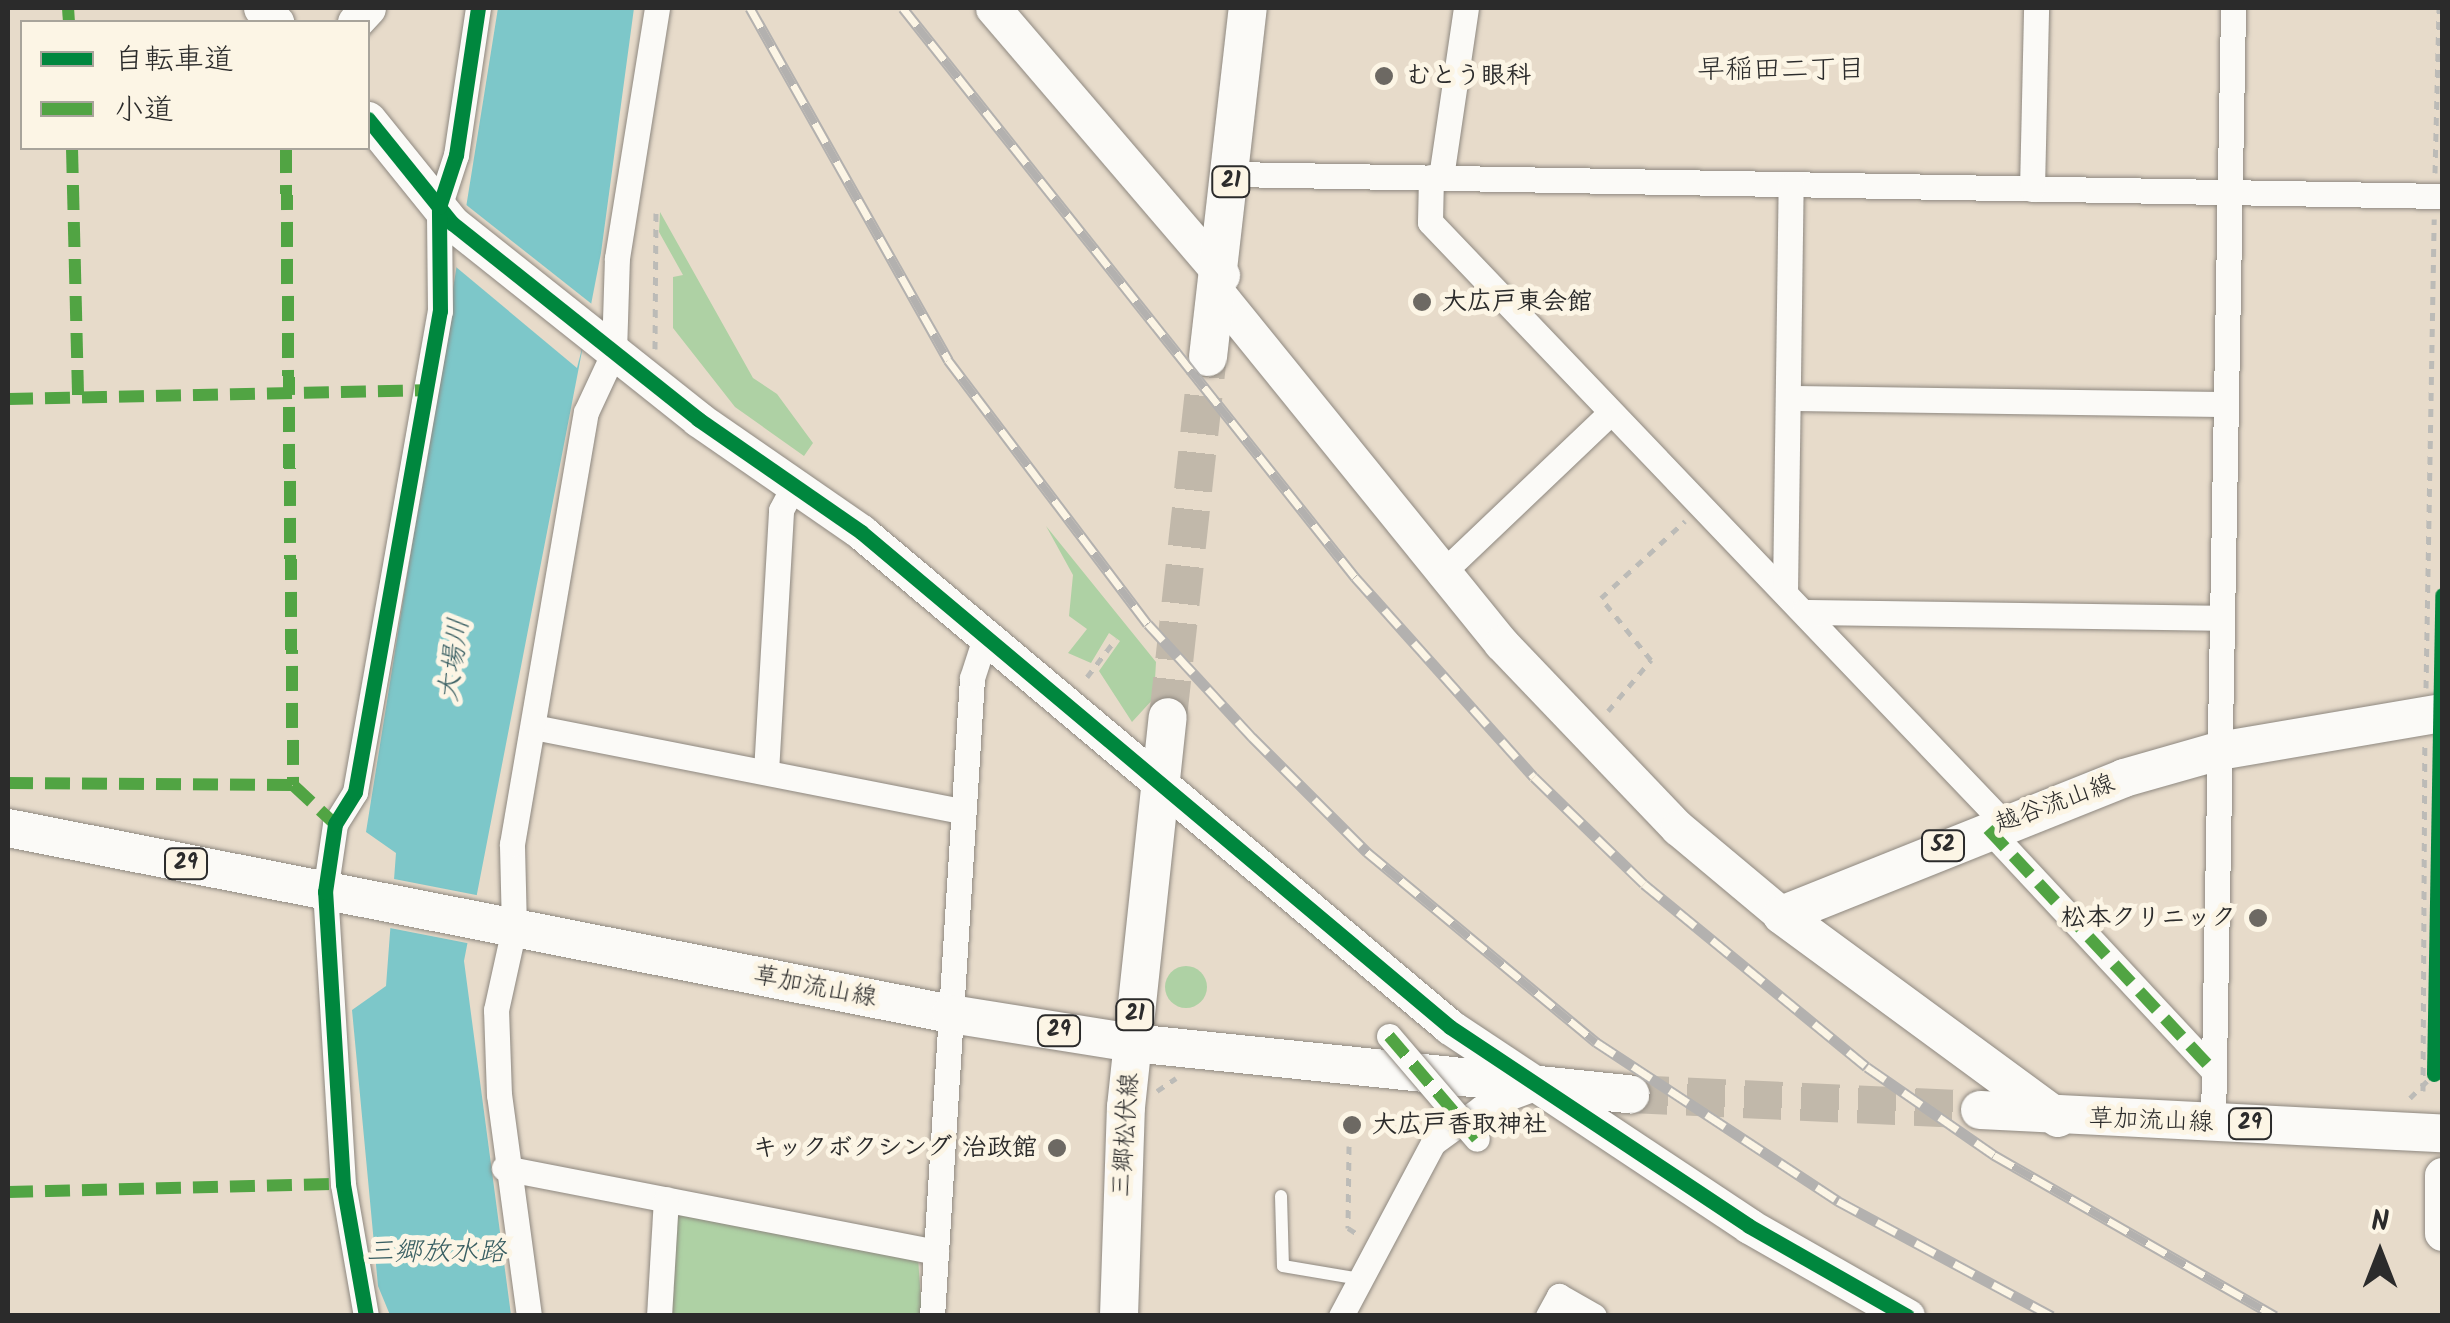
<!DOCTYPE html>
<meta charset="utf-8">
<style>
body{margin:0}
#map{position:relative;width:2450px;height:1323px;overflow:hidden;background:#e7dbca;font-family:Kalam,"Klee One",sans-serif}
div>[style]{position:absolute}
.green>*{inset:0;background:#aed1a4}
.round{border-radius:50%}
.water>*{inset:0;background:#7dc7c9}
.pier>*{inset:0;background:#e7dbca;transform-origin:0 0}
.primary-tunnel>*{height:38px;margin-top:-19px;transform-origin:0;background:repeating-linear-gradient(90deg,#c1b8aa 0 38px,transparent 0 57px)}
.path>*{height:5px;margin-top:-2.5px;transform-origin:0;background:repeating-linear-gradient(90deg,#bcbbb7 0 8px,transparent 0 16px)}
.roads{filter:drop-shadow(0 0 2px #8e8880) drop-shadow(0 0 2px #8e8880)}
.lane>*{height:12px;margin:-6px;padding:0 6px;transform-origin:6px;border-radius:6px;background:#fbfaf7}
.street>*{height:25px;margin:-12.5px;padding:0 12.5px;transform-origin:12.5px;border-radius:12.5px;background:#fbfaf7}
.secondary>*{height:35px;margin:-17.5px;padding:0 17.5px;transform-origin:17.5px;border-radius:17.5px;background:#fbfaf7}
.primary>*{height:38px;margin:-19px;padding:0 19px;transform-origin:19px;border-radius:19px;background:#fbfaf7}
.rail>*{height:11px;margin-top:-5.5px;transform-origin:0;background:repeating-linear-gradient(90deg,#fcf5e5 0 22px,#b3b1af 0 44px);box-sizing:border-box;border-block:2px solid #b3b1af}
.bridges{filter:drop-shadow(0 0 2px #8e8880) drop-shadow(0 0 2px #8e8880)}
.street-bridge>*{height:25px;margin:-12.5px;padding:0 12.5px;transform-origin:12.5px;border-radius:12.5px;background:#fbfaf7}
.quiet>*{height:12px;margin-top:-6px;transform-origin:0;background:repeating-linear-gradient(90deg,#51a443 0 25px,transparent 0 37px)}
.cycleway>*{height:15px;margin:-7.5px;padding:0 7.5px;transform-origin:7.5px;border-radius:7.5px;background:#00873e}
.dots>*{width:28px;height:28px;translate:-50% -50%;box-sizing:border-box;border:5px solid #fcf5e5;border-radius:50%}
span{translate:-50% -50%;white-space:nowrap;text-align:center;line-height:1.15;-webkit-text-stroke:10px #fcf5e5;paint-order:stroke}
.shield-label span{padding:2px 8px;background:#fcf5e5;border:2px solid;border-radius:8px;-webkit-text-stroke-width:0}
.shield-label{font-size:22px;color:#2b2b2b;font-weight:700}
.poi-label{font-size:25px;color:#2b2b2b;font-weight:700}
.left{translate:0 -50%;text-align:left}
.right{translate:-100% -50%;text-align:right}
.street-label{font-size:25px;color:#2b2b2b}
.neighbourhood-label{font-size:28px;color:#2b2b2b}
.water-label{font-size:28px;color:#385e62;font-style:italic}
.frame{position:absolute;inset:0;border:10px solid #2b2b2b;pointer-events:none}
.legend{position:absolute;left:20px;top:20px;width:350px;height:130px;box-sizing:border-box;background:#fcf5e5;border:2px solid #a8a49b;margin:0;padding:12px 18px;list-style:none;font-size:30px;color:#2b2b2b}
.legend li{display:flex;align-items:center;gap:20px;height:50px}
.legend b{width:50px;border:2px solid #a8a49b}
.north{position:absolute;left:2330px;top:1203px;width:100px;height:100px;-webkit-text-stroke:8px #fcf5e5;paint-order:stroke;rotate:0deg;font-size:28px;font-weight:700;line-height:40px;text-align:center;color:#2b2b2b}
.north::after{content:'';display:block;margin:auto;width:35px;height:45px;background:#2b2b2b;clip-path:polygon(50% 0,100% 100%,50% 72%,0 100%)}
</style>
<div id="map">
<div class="green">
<i style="clip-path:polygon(660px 212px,753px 378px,777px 394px,813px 443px,804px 456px,735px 407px,673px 328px,673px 277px,683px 275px,659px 232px)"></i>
<i style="clip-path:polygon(1046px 526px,1156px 662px,1154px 698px,1132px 722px,1099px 671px,1120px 641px,1109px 633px,1091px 663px,1068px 653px,1087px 629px,1069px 616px,1073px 575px)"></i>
<i class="round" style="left:1165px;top:966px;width:42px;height:42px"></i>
<i style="clip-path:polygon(676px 1211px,918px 1257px,922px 1315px,669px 1316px)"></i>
</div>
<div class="water">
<i style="clip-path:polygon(498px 8px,634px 8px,601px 253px,464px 961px,511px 1315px,390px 1315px,378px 1286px,352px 1010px,386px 986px,396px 853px,366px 832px)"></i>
</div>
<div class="pier">
<i style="clip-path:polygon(460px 200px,593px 305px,577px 368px,450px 262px)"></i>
<i style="left:389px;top:878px;width:94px;height:49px;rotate:11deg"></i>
</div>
<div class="primary-tunnel">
<i style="left:1168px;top:717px;width:362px;rotate:-83.7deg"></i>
<i style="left:1630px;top:1094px;width:350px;rotate:2.6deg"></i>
</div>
<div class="path">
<i style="left:2435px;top:173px;width:165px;rotate:-88.6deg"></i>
<i style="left:655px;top:349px;width:136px;rotate:-89.6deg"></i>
<i style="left:1087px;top:677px;width:48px;rotate:-52.7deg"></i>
<i style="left:2426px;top:688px;width:469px;rotate:-89deg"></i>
<i style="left:1608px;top:711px;width:67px;rotate:-49.9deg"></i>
<i style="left:1651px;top:660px;width:80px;rotate:-128.9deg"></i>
<i style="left:1601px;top:598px;width:114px;rotate:-42.5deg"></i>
<i style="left:1157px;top:1091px;width:23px;rotate:-34deg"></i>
<i style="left:2423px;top:1091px;width:347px;rotate:-89.7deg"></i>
<i style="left:2410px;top:1098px;width:34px;rotate:-45deg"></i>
<i style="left:1349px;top:1146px;width:82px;rotate:90.7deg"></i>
<i style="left:1348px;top:1228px;width:9px;rotate:32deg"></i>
</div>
<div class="roads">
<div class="lane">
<i style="left:1281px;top:1196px;width:70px;rotate:88.4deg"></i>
<i style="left:1283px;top:1266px;width:78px;rotate:9.6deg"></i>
</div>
<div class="street">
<i style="left:1231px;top:174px;width:1211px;rotate:1.04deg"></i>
<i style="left:1431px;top:177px;width:45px;rotate:91.3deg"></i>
<i style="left:1430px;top:222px;width:831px;rotate:46.32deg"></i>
<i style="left:1441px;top:177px;width:171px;rotate:-81.6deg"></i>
<i style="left:2032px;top:189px;width:181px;rotate:-88.7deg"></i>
<i style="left:1790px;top:398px;width:435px;rotate:0.8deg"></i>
<i style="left:1440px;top:575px;width:236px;rotate:-43.6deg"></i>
<i style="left:1785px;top:592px;width:407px;rotate:-89.2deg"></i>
<i style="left:1804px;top:612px;width:417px;rotate:0.8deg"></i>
<i style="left:533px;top:727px;width:438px;rotate:11.1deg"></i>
<i style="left:766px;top:772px;width:262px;rotate:-86.7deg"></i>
<i style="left:781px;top:510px;width:27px;rotate:-62deg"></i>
<i style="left:1988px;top:829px;width:330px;rotate:47deg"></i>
<i style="left:2213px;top:1122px;width:1114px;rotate:-88.97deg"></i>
<i style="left:504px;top:1168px;width:440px;rotate:11deg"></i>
<i style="left:366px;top:1316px;width:134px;rotate:-99.9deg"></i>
<i style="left:343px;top:1184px;width:293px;rotate:-93.5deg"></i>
<i style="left:325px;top:892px;width:69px;rotate:-81.6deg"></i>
<i style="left:335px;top:824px;width:38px;rotate:-58deg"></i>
<i style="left:355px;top:792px;width:488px;rotate:-80deg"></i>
<i style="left:440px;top:311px;width:104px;rotate:-90.6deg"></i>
<i style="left:439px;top:207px;width:55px;rotate:-71.9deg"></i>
<i style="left:456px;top:155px;width:149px;rotate:-81.5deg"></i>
<i style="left:529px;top:1316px;width:223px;rotate:-97.7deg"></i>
<i style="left:499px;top:1095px;width:85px;rotate:-92deg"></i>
<i style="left:496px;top:1010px;width:84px;rotate:-77.6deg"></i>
<i style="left:514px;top:928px;width:84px;rotate:-91.4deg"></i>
<i style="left:512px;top:844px;width:438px;rotate:-80.3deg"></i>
<i style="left:586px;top:412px;width:66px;rotate:-65deg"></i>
<i style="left:614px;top:352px;width:94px;rotate:-88.2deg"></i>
<i style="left:617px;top:258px;width:253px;rotate:-80.9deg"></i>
<i style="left:659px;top:1316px;width:117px;rotate:-86.6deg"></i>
<i style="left:932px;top:1316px;width:639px;rotate:-86.41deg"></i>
<i style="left:972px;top:678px;width:42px;rotate:-72deg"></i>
<i style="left:1341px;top:1316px;width:196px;rotate:-62deg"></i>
<i style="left:1433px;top:1143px;width:59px;rotate:-36.1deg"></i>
<i style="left:1481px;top:1108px;width:58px;rotate:-20.3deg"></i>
<i style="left:1548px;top:1316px;width:23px;rotate:-61deg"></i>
<i style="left:1559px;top:1296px;width:40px;rotate:29.7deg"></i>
</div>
<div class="secondary">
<i style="left:261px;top:8px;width:21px;rotate:43deg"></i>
<i style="left:993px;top:8px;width:352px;rotate:49.4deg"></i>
<i style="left:355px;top:22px;width:19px;rotate:-47deg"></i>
<i style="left:368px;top:119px;width:134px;rotate:51.1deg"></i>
<i style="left:452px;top:223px;width:315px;rotate:38.5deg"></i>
<i style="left:698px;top:419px;width:198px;rotate:34.7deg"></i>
<i style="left:861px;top:532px;width:769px;rotate:40.04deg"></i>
<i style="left:1450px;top:1027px;width:359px;rotate:33.6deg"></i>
<i style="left:1749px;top:1226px;width:182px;rotate:29.7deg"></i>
<i style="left:1220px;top:296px;width:447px;rotate:51deg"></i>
<i style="left:1501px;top:643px;width:256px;rotate:46.3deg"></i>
<i style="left:1678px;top:828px;width:136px;rotate:39.9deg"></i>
<i style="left:2442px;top:1175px;width:58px;rotate:90deg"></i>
</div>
<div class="primary">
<i style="left:1208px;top:357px;width:351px;rotate:-83.5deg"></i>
<i style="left:8px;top:828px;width:961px;rotate:11.16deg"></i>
<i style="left:951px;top:1014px;width:184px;rotate:9.1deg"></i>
<i style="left:1133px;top:1043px;width:500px;rotate:5.9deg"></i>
<i style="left:1980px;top:1110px;width:463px;rotate:2.9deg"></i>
<i style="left:2058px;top:1118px;width:343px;rotate:-143.7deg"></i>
<i style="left:1782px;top:915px;width:368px;rotate:-21.8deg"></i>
<i style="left:2124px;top:778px;width:99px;rotate:-15.9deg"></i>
<i style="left:2219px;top:751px;width:226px;rotate:-9.7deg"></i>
<i style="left:1119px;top:1316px;width:209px;rotate:-88.1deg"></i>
<i style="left:1126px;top:1107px;width:392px;rotate:-83.9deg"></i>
</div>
</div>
<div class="rail">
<i style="left:750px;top:8px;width:404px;rotate:60.6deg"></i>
<i style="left:948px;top:360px;width:331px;rotate:52.9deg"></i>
<i style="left:1148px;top:624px;width:154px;rotate:47.4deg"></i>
<i style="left:1252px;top:737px;width:163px;rotate:45deg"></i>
<i style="left:1367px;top:852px;width:298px;rotate:39.7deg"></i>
<i style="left:1596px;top:1042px;width:290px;rotate:33.3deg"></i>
<i style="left:1838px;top:1201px;width:243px;rotate:28.3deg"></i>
<i style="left:903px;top:8px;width:727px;rotate:51.54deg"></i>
<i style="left:1355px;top:577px;width:268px;rotate:48.2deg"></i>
<i style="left:1534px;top:777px;width:153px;rotate:44.2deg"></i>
<i style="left:1644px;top:884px;width:288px;rotate:39.4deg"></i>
<i style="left:1867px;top:1067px;width:155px;rotate:34.7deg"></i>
<i style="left:1994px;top:1155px;width:324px;rotate:29.8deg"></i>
</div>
<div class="bridges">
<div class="street-bridge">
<i style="left:1389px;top:1036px;width:135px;rotate:49.5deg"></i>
</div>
</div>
<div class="quiet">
<i style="left:68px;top:8px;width:14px;rotate:86deg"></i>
<i style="left:72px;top:148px;width:250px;rotate:88.6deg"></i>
<i style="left:286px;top:148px;width:637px;rotate:89.37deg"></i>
<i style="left:293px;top:785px;width:57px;rotate:42.9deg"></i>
<i style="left:8px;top:399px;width:416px;rotate:-1.2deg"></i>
<i style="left:8px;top:783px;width:285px;rotate:0.4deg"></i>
<i style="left:1988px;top:829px;width:330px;rotate:47deg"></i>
<i style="left:1389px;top:1036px;width:135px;rotate:49.5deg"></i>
<i style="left:8px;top:1192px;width:335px;rotate:-1.4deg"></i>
</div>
<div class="cycleway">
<i style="left:368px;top:119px;width:134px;rotate:51.1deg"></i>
<i style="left:452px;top:223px;width:315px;rotate:38.5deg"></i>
<i style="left:698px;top:419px;width:198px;rotate:34.7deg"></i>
<i style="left:861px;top:532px;width:769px;rotate:40.04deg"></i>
<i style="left:1450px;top:1027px;width:359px;rotate:33.6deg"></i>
<i style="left:1749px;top:1226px;width:182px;rotate:29.7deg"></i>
<i style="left:2434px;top:1074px;width:479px;rotate:-89deg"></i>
<i style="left:366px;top:1316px;width:134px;rotate:-99.9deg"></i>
<i style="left:343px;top:1184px;width:293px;rotate:-93.5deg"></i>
<i style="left:325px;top:892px;width:69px;rotate:-81.6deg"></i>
<i style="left:335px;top:824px;width:38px;rotate:-58deg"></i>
<i style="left:355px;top:792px;width:488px;rotate:-80deg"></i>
<i style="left:440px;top:311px;width:104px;rotate:-90.6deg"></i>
<i style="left:439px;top:207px;width:55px;rotate:-71.9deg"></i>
<i style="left:456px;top:155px;width:149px;rotate:-81.5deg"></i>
</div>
<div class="dots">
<i style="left:1384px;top:76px;background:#6d6963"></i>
<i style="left:1422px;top:302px;background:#6d6963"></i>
<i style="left:2258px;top:918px;background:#6d6963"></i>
<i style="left:1352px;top:1125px;background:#6d6963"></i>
<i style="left:1057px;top:1148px;background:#6d6963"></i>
</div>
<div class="shield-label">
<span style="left:1231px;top:182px">21</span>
<span style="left:1943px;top:846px">52</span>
<span style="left:186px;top:864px">29</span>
<span style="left:1135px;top:1015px">21</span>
<span style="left:1059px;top:1031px">29</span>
<span style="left:2250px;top:1124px">29</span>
</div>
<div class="poi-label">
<span class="left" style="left:1406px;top:76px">むとう眼科</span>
<span class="left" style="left:1442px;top:302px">大広戸東会館</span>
<span class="right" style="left:2236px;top:918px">松本クリニック</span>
<span class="left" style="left:1372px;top:1125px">大広戸香取神社</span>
<span class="right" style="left:1037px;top:1148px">キックボクシング 治政館</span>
</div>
<div class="street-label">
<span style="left:2055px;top:804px;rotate:-20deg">越谷流山線</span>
<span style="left:815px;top:987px;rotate:11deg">草加流山線</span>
<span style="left:2151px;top:1121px;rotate:2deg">草加流山線</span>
<span style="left:1126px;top:1135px;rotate:-86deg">三郷松伏線</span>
</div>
<div class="neighbourhood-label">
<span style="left:1781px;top:71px">早稲田二丁目</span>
</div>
<div class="water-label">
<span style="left:455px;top:660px;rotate:-82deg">大場川</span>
<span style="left:436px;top:1253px">三郷放水路</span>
</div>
<div class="frame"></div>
<ul class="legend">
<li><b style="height:12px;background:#00873e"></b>自転車道</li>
<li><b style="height:12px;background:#51a443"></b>小道</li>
</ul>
<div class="north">N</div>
</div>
